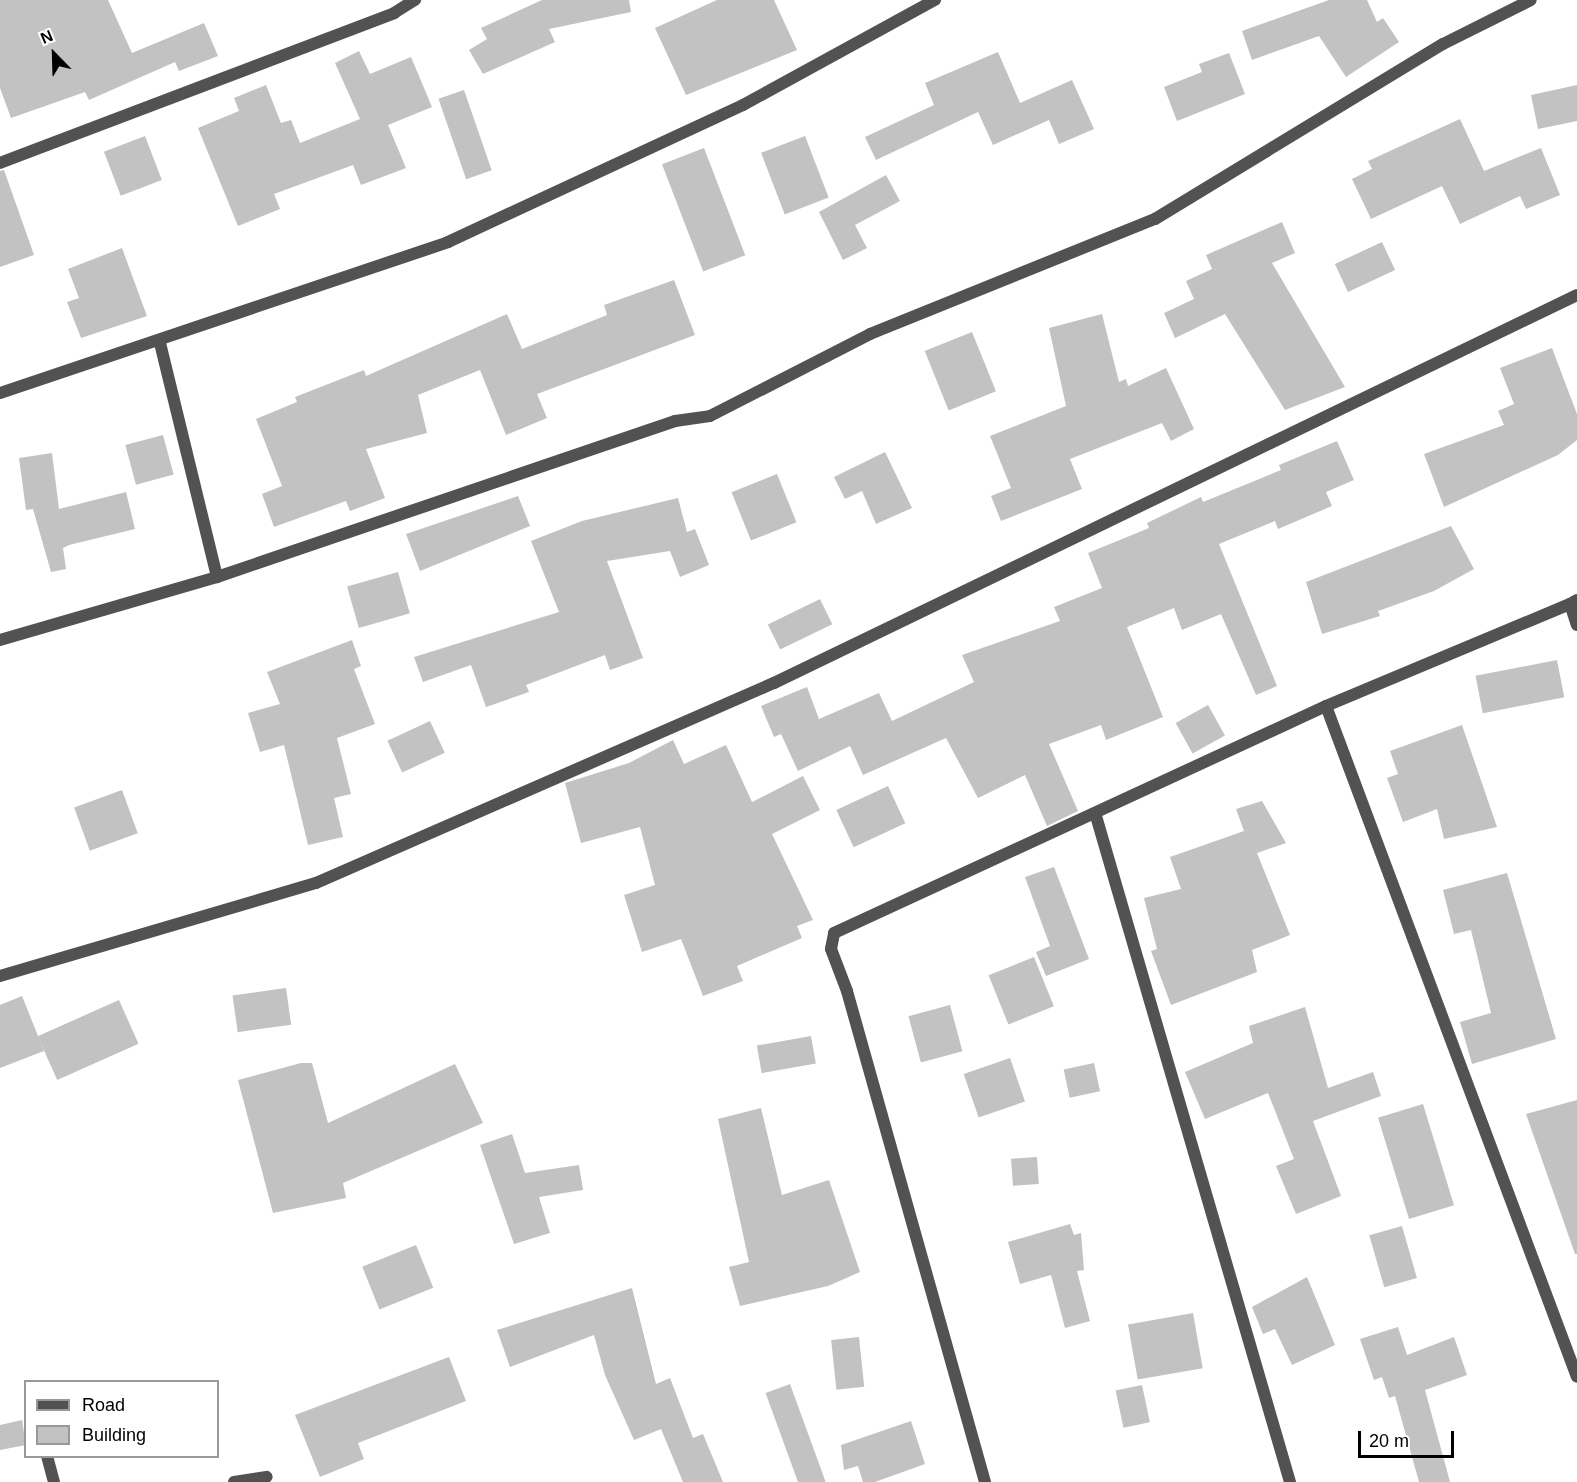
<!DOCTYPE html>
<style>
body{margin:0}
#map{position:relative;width:1577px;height:1482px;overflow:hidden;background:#fff;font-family:Helvetica,sans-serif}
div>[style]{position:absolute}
.building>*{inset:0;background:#c2c2c2;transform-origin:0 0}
.street>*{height:12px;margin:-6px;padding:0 6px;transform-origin:6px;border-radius:6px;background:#525252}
span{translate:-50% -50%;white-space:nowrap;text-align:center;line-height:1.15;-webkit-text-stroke:5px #fff;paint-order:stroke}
.legend{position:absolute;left:24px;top:1380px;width:195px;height:78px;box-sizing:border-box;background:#fff;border:2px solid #999;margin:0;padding:8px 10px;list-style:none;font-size:18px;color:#000}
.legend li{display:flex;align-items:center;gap:12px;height:30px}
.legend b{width:30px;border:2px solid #999}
.north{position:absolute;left:24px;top:24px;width:60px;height:60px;-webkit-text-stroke:4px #fff;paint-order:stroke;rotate:337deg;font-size:16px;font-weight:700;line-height:24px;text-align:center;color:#000}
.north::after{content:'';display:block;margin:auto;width:21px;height:27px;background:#000;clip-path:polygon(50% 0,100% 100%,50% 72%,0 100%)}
.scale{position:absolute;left:1358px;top:1431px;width:96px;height:27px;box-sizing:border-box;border:3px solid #000;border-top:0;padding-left:8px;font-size:18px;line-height:21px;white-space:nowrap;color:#000;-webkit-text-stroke:4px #fff;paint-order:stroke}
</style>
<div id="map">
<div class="building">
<i style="clip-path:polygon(0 0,108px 0,132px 53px,204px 23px,218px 56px,179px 71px,175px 62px,89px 100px,85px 92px,11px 118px,0 88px)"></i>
<i style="clip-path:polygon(542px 0,629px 0,631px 12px,549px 29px,555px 42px,483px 74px,469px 50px,487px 39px,481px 28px)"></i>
<i style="clip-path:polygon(717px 0,774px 0,797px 50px,686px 95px,655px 28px)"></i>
<i style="clip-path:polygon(1329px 0,1367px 0,1377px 22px,1383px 18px,1399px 42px,1346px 77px,1319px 36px,1252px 60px,1242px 31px)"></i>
<i style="clip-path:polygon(359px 51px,370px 74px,411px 57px,432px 107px,388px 125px,406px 168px,361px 185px,353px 165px,274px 194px,280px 209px,238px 226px,198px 128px,239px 111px,234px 98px,266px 85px,281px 123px,291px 120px,300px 143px,360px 119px,335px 63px)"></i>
<i style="clip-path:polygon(998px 52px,1020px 103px,1072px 80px,1094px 129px,1059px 144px,1049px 120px,993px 145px,978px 112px,876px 160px,865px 137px,934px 105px,925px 83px)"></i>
<i style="clip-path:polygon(1229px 53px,1245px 94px,1177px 121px,1164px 87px,1202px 72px,1199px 64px)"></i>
<i style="clip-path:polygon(1577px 85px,1577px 121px,1538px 129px,1531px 95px)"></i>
<i style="left:464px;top:90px;width:85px;height:27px;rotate:71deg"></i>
<i style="clip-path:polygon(1460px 119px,1484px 171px,1541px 148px,1560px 195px,1526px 209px,1520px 196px,1460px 224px,1442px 186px,1371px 219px,1352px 179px,1372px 169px,1368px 161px)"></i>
<i style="left:145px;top:136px;width:47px;height:44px;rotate:69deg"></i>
<i style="left:805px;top:136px;width:66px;height:47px;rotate:69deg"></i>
<i style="left:704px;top:148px;width:115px;height:45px;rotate:69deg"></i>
<i style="clip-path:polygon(4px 170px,34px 255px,0 267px,0 171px)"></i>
<i style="clip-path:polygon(886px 175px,900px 201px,855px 225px,867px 248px,843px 260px,819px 212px)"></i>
<i style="clip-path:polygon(1282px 222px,1295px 253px,1272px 263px,1345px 387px,1285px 410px,1225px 314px,1175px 338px,1164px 313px,1194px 299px,1186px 281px,1212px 269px,1206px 255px)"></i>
<i style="left:1382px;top:242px;width:31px;height:52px;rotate:65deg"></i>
<i style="clip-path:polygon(122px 248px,147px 316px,81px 338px,67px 302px,79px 298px,68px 269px)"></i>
<i style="clip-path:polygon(674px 280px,695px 335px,537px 394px,547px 418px,506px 435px,480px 370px,418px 395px,427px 433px,366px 449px,385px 498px,350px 511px,346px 501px,274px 527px,262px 494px,282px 486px,256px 419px,297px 402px,295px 397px,364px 370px,366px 376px,507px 314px,522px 349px,607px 315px,604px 305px)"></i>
<i style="clip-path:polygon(1102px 314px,1119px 382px,1126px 379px,1128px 386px,1166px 368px,1194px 429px,1171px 441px,1162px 423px,1070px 459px,1082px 489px,1001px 521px,991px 496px,1011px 488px,990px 436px,1066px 406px,1049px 328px)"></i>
<i style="left:972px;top:332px;width:64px;height:51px;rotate:68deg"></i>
<i style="clip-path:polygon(1552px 348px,1577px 414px,1577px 440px,1558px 455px,1444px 507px,1424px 454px,1504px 425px,1498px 411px,1514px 404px,1500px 368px)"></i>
<i style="left:163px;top:435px;width:41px;height:39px;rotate:75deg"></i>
<i style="clip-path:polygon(1337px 441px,1354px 480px,1326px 492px,1332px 506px,1278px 529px,1275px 521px,1219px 544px,1277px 686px,1256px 695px,1221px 614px,1182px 630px,1174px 608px,1127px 627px,1163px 717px,1106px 740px,1101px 725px,1049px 744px,1078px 811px,1047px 826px,1025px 775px,978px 798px,946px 738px,863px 775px,850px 746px,798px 771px,781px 734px,774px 737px,761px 706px,807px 687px,819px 719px,879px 693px,892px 721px,974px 682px,962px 655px,1060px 621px,1054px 607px,1102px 588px,1088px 553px,1149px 528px,1147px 523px,1201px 497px,1203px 502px,1281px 470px,1279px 465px)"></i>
<i style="clip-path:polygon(885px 452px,912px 508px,876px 524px,862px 491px,845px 499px,834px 477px)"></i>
<i style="clip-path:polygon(52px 453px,59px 509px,126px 492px,135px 529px,69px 545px,63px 548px,66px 569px,51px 572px,33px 509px,26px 510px,19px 458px)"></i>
<i style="left:777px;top:474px;width:52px;height:49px;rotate:68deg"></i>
<i style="clip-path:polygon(518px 496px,530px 526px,420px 571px,406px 534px)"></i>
<i style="clip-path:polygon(678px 498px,687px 532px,695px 529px,709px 565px,680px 577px,670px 551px,607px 561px,643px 658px,610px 670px,605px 655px,526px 685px,529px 692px,486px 707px,471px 665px,423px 682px,414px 657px,559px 612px,531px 541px,582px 521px)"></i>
<i style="clip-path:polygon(1451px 526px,1474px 569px,1434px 591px,1378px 611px,1380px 616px,1322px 634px,1306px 582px)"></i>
<i style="left:398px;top:572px;width:43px;height:53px;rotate:74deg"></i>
<i style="left:820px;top:599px;width:28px;height:58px;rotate:64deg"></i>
<i style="clip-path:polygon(352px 640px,361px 666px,354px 669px,375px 724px,337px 738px,351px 794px,334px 798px,343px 837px,308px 845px,284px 745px,260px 752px,248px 713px,280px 704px,267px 672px)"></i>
<i style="left:1557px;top:660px;width:38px;height:83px;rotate:79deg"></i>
<i style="left:1208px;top:705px;width:35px;height:37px;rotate:61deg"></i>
<i style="left:430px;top:721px;width:35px;height:47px;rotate:65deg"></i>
<i style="clip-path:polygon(1462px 725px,1497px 827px,1444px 839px,1437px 809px,1403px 822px,1387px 778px,1398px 774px,1390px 751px)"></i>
<i style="clip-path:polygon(673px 740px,684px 764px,726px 745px,752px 802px,803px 776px,820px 810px,772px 834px,813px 920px,797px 926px,802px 938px,737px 966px,743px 981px,703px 996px,681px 939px,642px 952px,624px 895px,655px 885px,640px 827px,581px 843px,565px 783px,629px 763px)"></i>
<i style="left:888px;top:786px;width:41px;height:57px;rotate:65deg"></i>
<i style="left:122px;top:790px;width:46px;height:51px;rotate:70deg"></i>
<i style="clip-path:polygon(1262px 801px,1286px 843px,1257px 853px,1290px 935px,1252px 950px,1257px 972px,1171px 1005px,1151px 951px,1157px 949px,1144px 898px,1181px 889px,1170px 857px,1244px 831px,1236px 809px)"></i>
<i style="clip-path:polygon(1054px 867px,1089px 959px,1046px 976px,1036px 952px,1050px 946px,1025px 877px)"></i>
<i style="clip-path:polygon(1507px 873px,1556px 1039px,1472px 1064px,1460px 1022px,1491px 1013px,1471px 930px,1454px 934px,1443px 890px)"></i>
<i style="left:1034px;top:957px;width:53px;height:49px;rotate:68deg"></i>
<i style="left:286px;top:988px;width:37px;height:54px;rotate:82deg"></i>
<i style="clip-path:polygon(22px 996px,44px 1051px,0 1068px,0 1005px)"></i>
<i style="left:119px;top:1000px;width:48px;height:89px;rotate:66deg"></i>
<i style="left:950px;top:1005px;width:48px;height:43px;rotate:75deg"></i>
<i style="clip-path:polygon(1305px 1007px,1328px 1088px,1373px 1072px,1381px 1096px,1313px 1121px,1341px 1196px,1296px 1214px,1276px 1166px,1294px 1159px,1268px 1093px,1205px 1119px,1185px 1072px,1253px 1043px,1249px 1026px)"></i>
<i style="left:811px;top:1036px;width:28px;height:55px;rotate:80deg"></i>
<i style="left:1010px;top:1058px;width:46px;height:49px;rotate:71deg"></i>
<i style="clip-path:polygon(301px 1063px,312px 1063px,328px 1123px,455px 1064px,483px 1123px,343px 1183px,346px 1198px,273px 1213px,238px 1080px)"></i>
<i style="left:1094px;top:1063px;width:29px;height:31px;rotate:78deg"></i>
<i style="clip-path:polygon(1577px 1100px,1577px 1254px,1575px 1254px,1526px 1114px)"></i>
<i style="left:1423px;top:1104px;width:106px;height:47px;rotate:73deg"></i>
<i style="clip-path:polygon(761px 1108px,782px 1195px,829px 1180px,860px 1272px,828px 1286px,740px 1306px,729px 1267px,749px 1262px,718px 1119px)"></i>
<i style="clip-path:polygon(512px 1134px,525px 1173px,579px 1165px,583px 1190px,539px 1197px,550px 1233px,514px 1244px,480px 1145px)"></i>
<i style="left:1037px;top:1157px;width:27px;height:26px;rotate:86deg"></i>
<i style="clip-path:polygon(1070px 1224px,1074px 1235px,1081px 1233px,1084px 1270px,1077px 1271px,1090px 1321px,1065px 1328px,1051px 1275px,1020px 1284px,1008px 1242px)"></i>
<i style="left:1402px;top:1226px;width:54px;height:34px;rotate:74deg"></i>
<i style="left:416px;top:1245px;width:46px;height:58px;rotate:68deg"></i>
<i style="clip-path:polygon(1307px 1277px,1335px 1345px,1292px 1365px,1275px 1329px,1263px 1334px,1252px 1307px)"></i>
<i style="clip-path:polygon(632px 1288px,656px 1384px,670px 1378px,693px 1438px,703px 1434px,723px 1482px,683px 1482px,661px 1429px,634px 1440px,605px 1375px,594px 1335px,510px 1367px,497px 1330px)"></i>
<i style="left:1193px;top:1313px;width:56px;height:66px;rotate:80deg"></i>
<i style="clip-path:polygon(1398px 1327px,1407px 1355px,1454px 1337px,1467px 1375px,1425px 1390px,1450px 1482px,1419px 1482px,1395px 1396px,1389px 1398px,1382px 1377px,1374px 1380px,1360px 1339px)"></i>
<i style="left:859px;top:1337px;width:50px;height:28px;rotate:84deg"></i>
<i style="clip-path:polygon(449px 1357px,466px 1401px,358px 1443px,364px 1459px,320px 1477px,295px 1415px)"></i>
<i style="left:790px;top:1384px;width:104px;height:26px;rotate:70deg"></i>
<i style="left:1142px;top:1385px;width:38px;height:27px;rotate:78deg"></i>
<i style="clip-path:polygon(22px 1420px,26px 1445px,0 1450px,0 1425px)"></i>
<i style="clip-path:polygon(911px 1421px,925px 1464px,875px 1482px,863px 1482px,858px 1466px,844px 1470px,841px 1445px)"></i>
</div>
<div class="street">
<i style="left:0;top:163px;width:422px;rotate:-20.8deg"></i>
<i style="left:394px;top:13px;width:25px;rotate:-32deg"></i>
<i style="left:160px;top:343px;width:241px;rotate:76.3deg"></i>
<i style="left:0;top:393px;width:473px;rotate:-18.6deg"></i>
<i style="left:448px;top:242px;width:325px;rotate:-24.9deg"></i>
<i style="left:743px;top:105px;width:219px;rotate:-28.7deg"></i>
<i style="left:1577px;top:600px;width:8px;rotate:150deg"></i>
<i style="left:1570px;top:604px;width:22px;rotate:72deg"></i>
<i style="left:0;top:640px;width:226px;rotate:-16.2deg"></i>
<i style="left:217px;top:577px;width:484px;rotate:-18.8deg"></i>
<i style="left:675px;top:421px;width:35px;rotate:-8deg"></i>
<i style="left:710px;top:416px;width:180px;rotate:-27.1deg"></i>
<i style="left:870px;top:334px;width:307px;rotate:-22deg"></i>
<i style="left:1155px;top:219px;width:337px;rotate:-31.3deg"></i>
<i style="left:1443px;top:44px;width:98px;rotate:-26.6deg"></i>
<i style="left:1326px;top:706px;width:716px;rotate:69.49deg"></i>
<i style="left:1096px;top:816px;width:694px;rotate:73.76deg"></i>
<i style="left:0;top:976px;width:329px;rotate:-16.4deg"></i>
<i style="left:316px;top:883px;width:500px;rotate:-23.6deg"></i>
<i style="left:774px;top:683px;width:892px;rotate:-25.79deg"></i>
<i style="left:47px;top:1456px;width:27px;rotate:75deg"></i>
<i style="left:234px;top:1482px;width:33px;rotate:-9deg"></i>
<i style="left:985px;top:1482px;width:510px;rotate:-105.7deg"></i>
<i style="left:847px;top:991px;width:45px;rotate:-110.9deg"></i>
<i style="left:831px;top:949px;width:16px;rotate:-79deg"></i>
<i style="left:834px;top:933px;width:542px;rotate:-24.77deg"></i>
<i style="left:1326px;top:706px;width:264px;rotate:-22.7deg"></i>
</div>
<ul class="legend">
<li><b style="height:8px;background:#525252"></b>Road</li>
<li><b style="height:16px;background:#c2c2c2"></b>Building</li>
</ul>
<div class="north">N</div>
<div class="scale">20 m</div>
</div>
